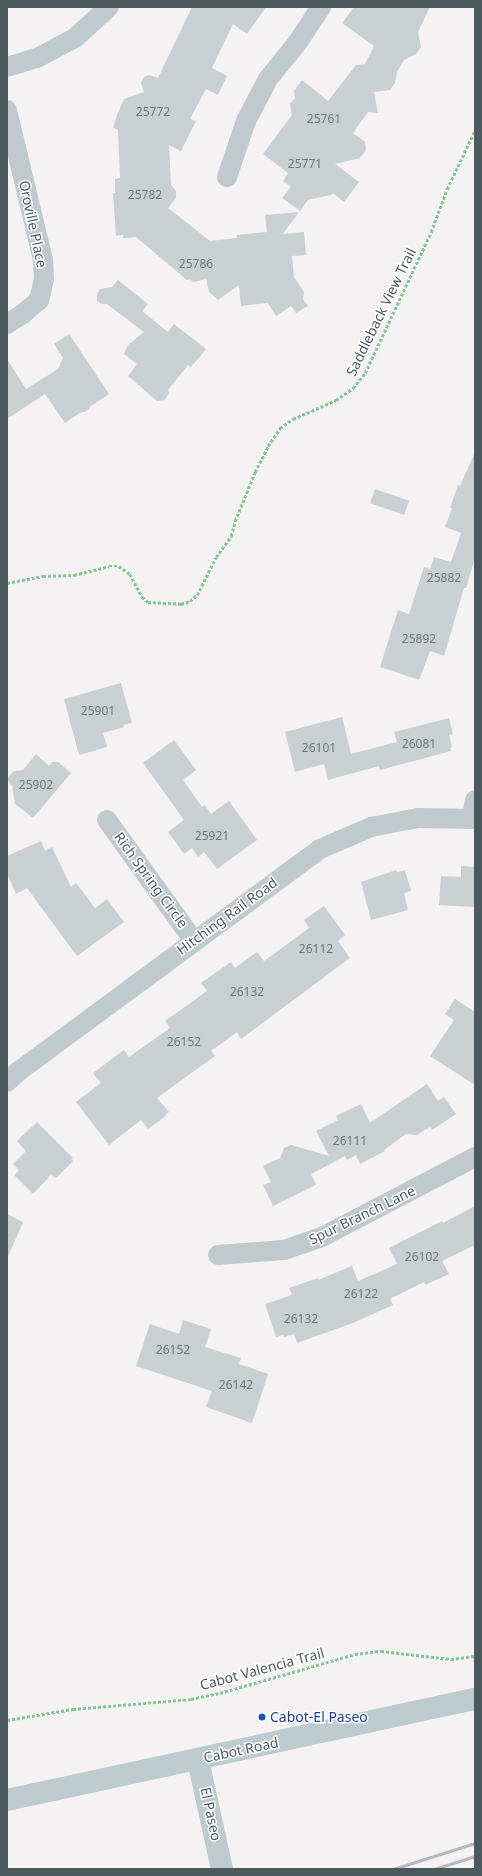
<!DOCTYPE html>
<style>
body{margin:0}
#map{position:relative;width:482px;height:1876px;overflow:hidden;background:#f4f2f3;font-family:"Noto Sans",sans-serif}
div>[style]{position:absolute}
.building>*{inset:0;background:#cacfd1;transform-origin:0 0}
.path>*{height:2.5px;margin-top:-1.25px;transform-origin:0;background:repeating-linear-gradient(90deg,#82c691 0 3px,transparent 0 5px)}
.street>*{height:20px;margin:-10px;padding:0 10px;transform-origin:10px;border-radius:10px;background:#c0cacd}
.secondary>*{height:22px;margin:-11px;padding:0 11px;transform-origin:11px;border-radius:11px;background:#bdcace}
.rail>*{height:3px;margin:-1.5px;padding:0 1.5px;transform-origin:1.5px;border-radius:1.5px;background:#b5b9bb}
.dots>*{width:11px;height:11px;translate:-50% -50%;box-sizing:border-box;border:2px solid #fff;border-radius:50%}
span{translate:-50% -50%;white-space:nowrap;text-align:center;line-height:1.15;-webkit-text-stroke:3px #fff;paint-order:stroke}
.number-label{font-size:12px;color:#6c777b}
.number-label span{-webkit-text-stroke-width:0}
.street-label{font-size:14px;color:#4c5a5e}
.transit-label{font-size:14px;color:#164399}
.left{translate:0 -50%;text-align:left}
.frame{position:absolute;inset:0;border:8px solid #4c5a5e;pointer-events:none}
</style>
<div id="map">
<div class="building">
<i style="clip-path:polygon(192px 7px,266px 7px,247px 34px,233px 24px,212px 68px,227px 76px,218px 95px,206px 89px,190px 119px,196px 121px,181px 151px,169px 145px,171px 185px,176px 191px,176px 198px,168px 208px,210px 241px,237px 238px,237px 235px,267px 232px,265px 215px,299px 212px,283px 234px,304px 232px,306px 255px,292px 256px,294px 277px,304px 292px,303px 299px,308px 306px,296px 313px,291px 306px,276px 316px,268px 303px,241px 306px,239px 285px,218px 300px,209px 292px,206px 279px,193px 282px,190px 279px,187px 280px,136px 237px,123px 238px,123px 235px,116px 236px,113px 193px,115px 193px,115px 179px,120px 178px,118px 130px,113px 128px,117px 115px,124px 99px,144px 92px,141px 83px,144px 77px,149px 75px,158px 78px)"></i>
<i style="clip-path:polygon(354px 7px,430px 7px,418px 32px,421px 47px,416px 54px,404px 60px,397px 72px,395px 83px,390px 90px,374px 92px,378px 113px,368px 112px,353px 133px,365px 142px,366px 150px,360px 158px,335px 164px,359px 182px,344px 202px,334px 194px,308px 200px,300px 211px,282px 198px,291px 187px,283px 181px,288px 173px,263px 154px,292px 115px,290px 104px,295px 98px,294px 91px,302px 80px,328px 101px,356px 65px,365px 64px,374px 46px,342px 23px)"></i>
<i style="clip-path:polygon(118px 280px,148px 304px,142px 311px,168px 332px,174px 324px,206px 349px,191px 367px,188px 365px,168px 390px,169px 393px,165px 400px,157px 401px,128px 376px,137px 364px,124px 354px,128px 345px,144px 332px,107px 304px,102px 304px,97px 301px,97px 294px,100px 289px,112px 287px)"></i>
<i style="clip-path:polygon(69px 334px,109px 394px,91px 406px,87px 411px,80px 413px,65px 423px,45px 394px,7px 419px,7px 359px,26px 389px,58px 369px,63px 358px,54px 344px)"></i>
<i style="clip-path:polygon(475px 452px,475px 558px,466px 588px,464px 588px,444px 656px,430px 651px,419px 680px,380px 667px,398px 610px,409px 614px,424px 567px,430px 569px,434px 557px,451px 562px,461px 533px,445px 527px,452px 508px,450px 508px,458px 485px,460px 486px)"></i>
<i style="left:375px;top:489px;width:36px;height:15px;rotate:19deg"></i>
<i style="clip-path:polygon(121px 683px,132px 723px,123px 725px,124px 727px,103px 733px,107px 747px,79px 755px,64px 699px)"></i>
<i style="clip-path:polygon(342px 717px,351px 754px,397px 742px,394px 732px,449px 718px,453px 734px,449px 735px,452px 747px,450px 748px,451px 751px,380px 770px,379px 766px,328px 780px,324px 764px,295px 772px,285px 732px)"></i>
<i style="clip-path:polygon(174px 740px,196px 770px,183px 780px,202px 807px,205px 805px,211px 814px,229px 801px,257px 840px,217px 869px,204px 852px,198px 857px,192px 848px,184px 854px,168px 832px,184px 820px,143px 763px)"></i>
<i style="clip-path:polygon(36px 754px,49px 766px,52px 762px,58px 762px,71px 773px,33px 818px,15px 804px,12px 786px,7px 779px,14px 771px,23px 770px)"></i>
<i style="clip-path:polygon(41px 841px,45px 851px,52px 847px,71px 887px,76px 883px,95px 908px,107px 899px,124px 922px,77px 956px,27px 888px,16px 894px,7px 873px,7px 856px)"></i>
<i style="clip-path:polygon(461px 866px,475px 867px,475px 907px,439px 905px,441px 876px,461px 877px)"></i>
<i style="clip-path:polygon(396px 870px,397px 872px,405px 870px,411px 891px,404px 893px,408px 910px,371px 920px,361px 882px)"></i>
<i style="clip-path:polygon(324px 906px,345px 935px,338px 941px,350px 958px,241px 1039px,237px 1032px,211px 1051px,215px 1056px,157px 1098px,169px 1112px,165px 1115px,166px 1116px,148px 1129px,141px 1120px,109px 1145px,76px 1102px,101px 1083px,93px 1073px,124px 1050px,129px 1057px,170px 1028px,165px 1021px,207px 991px,201px 983px,231px 962px,235px 968px,257px 952px,264px 961px,309px 928px,304px 920px)"></i>
<i style="clip-path:polygon(455px 999px,475px 1012px,475px 1085px,430px 1056px,454px 1020px,445px 1014px)"></i>
<i style="clip-path:polygon(427px 1084px,438px 1101px,444px 1097px,456px 1114px,432px 1130px,430px 1127px,417px 1135px,406px 1134px,384px 1150px,385px 1151px,360px 1164px,356px 1155px,347px 1160px,345px 1156px,311px 1174px,316px 1184px,314px 1186px,273px 1206px,263px 1185px,271px 1182px,263px 1166px,280px 1158px,284px 1148px,291px 1145px,329px 1156px,316px 1131px,338px 1120px,336px 1116px,361px 1104px,370px 1123px)"></i>
<i style="clip-path:polygon(37px 1122px,73px 1158px,71px 1159px,73px 1161px,56px 1178px,51px 1175px,33px 1194px,14px 1175px,19px 1170px,13px 1164px,26px 1151px,17px 1141px)"></i>
<i style="clip-path:polygon(475px 1206px,475px 1245px,442px 1261px,449px 1274px,425px 1285px,424px 1282px,390px 1299px,393px 1305px,353px 1323px,297px 1343px,294px 1334px,284px 1337px,283px 1335px,276px 1337px,265px 1304px,292px 1295px,289px 1288px,318px 1278px,318px 1280px,352px 1266px,358px 1281px,397px 1264px,389px 1248px,442px 1221px,443px 1223px)"></i>
<i style="clip-path:polygon(7px 1214px,23px 1222px,7px 1259px)"></i>
<i style="clip-path:polygon(183px 1320px,211px 1329px,205px 1347px,241px 1358px,239px 1364px,268px 1374px,252px 1423px,206px 1407px,212px 1391px,136px 1366px,150px 1324px,179px 1334px)"></i>
</div>
<div class="path">
<i style="left:7px;top:583px;width:37px;rotate:-11deg"></i>
<i style="left:43px;top:576px;width:31px;rotate:-2deg"></i>
<i style="left:74px;top:575px;width:36px;rotate:-14deg"></i>
<i style="left:109px;top:566px;width:10px"></i>
<i style="left:119px;top:566px;width:14px;rotate:36deg"></i>
<i style="left:130px;top:574px;width:26px;rotate:62deg"></i>
<i style="left:142px;top:597px;width:8px;rotate:40deg"></i>
<i style="left:148px;top:602px;width:33px;rotate:3deg"></i>
<i style="left:181px;top:604px;width:9px;rotate:-18deg"></i>
<i style="left:190px;top:601px;width:9px;rotate:-41deg"></i>
<i style="left:197px;top:595px;width:42px;rotate:-63.4deg"></i>
<i style="left:216px;top:557px;width:26px;rotate:-54deg"></i>
<i style="left:231px;top:536px;width:16px;rotate:-75deg"></i>
<i style="left:235px;top:521px;width:53px;rotate:-67.8deg"></i>
<i style="left:255px;top:472px;width:29px;rotate:-63deg"></i>
<i style="left:268px;top:446px;width:22px;rotate:-56deg"></i>
<i style="left:280px;top:428px;width:16px;rotate:-35deg"></i>
<i style="left:293px;top:419px;width:47px;rotate:-23.8deg"></i>
<i style="left:336px;top:400px;width:21px;rotate:-35deg"></i>
<i style="left:353px;top:388px;width:19px;rotate:-51deg"></i>
<i style="left:365px;top:373px;width:156px;rotate:-64.9deg"></i>
<i style="left:431px;top:232px;width:46px;rotate:-69.6deg"></i>
<i style="left:447px;top:189px;width:65px;rotate:-64.6deg"></i>
<i style="left:7px;top:1720px;width:67px;rotate:-9.5deg"></i>
<i style="left:73px;top:1709px;width:118px;rotate:-4.8deg"></i>
<i style="left:191px;top:1699px;width:30px;rotate:-12deg"></i>
<i style="left:220px;top:1693px;width:141px;rotate:-16.1deg"></i>
<i style="left:355px;top:1654px;width:26px;rotate:-7deg"></i>
<i style="left:381px;top:1651px;width:70px;rotate:6.5deg"></i>
<i style="left:451px;top:1659px;width:24px;rotate:-7deg"></i>
</div>
<div class="street">
<i style="left:7px;top:67px;width:31px;rotate:-17deg"></i>
<i style="left:37px;top:58px;width:43px;rotate:-27.8deg"></i>
<i style="left:75px;top:38px;width:46px;rotate:-42.4deg"></i>
<i style="left:7px;top:110px;width:154px;rotate:76.5deg"></i>
<i style="left:43px;top:260px;width:19px;rotate:87deg"></i>
<i style="left:44px;top:279px;width:22px;rotate:103deg"></i>
<i style="left:39px;top:300px;width:21px;rotate:139deg"></i>
<i style="left:23px;top:314px;width:19px;rotate:148deg"></i>
<i style="left:227px;top:177px;width:59px;rotate:-71.3deg"></i>
<i style="left:246px;top:121px;width:47px;rotate:-62.4deg"></i>
<i style="left:268px;top:79px;width:48px;rotate:-51deg"></i>
<i style="left:298px;top:42px;width:42px;rotate:-56.7deg"></i>
<i style="left:472px;top:818px;width:18px;rotate:-81deg"></i>
<i style="left:107px;top:820px;width:149px;rotate:54.3deg"></i>
<i style="left:7px;top:1082px;width:16px;rotate:-43deg"></i>
<i style="left:19px;top:1071px;width:374px;rotate:-36.4deg"></i>
<i style="left:320px;top:849px;width:56px;rotate:-23.3deg"></i>
<i style="left:371px;top:827px;width:48px;rotate:-10.8deg"></i>
<i style="left:418px;top:818px;width:57px;rotate:1deg"></i>
<i style="left:218px;top:1255px;width:66px;rotate:-4.3deg"></i>
<i style="left:284px;top:1250px;width:40px;rotate:-18.9deg"></i>
<i style="left:322px;top:1237px;width:173px;rotate:-27.6deg"></i>
</div>
<div class="secondary">
<i style="left:198px;top:1760px;width:112px;rotate:77.6deg"></i>
<i style="left:7px;top:1800px;width:479px;rotate:-12.2deg"></i>
</div>
<div class="rail">
<i style="left:393px;top:1869px;width:86px;rotate:-17.6deg"></i>
<i style="left:434px;top:1869px;width:43px;rotate:-17.6deg"></i>
</div>
<div class="dots">
<i style="left:262px;top:1717px;background:#1a4fb4"></i>
</div>
<div class="number-label">
<span style="left:153px;top:112px">25772</span>
<span style="left:324px;top:119px">25761</span>
<span style="left:305px;top:164px">25771</span>
<span style="left:145px;top:195px">25782</span>
<span style="left:196px;top:264px">25786</span>
<span style="left:444px;top:578px">25882</span>
<span style="left:419px;top:639px">25892</span>
<span style="left:98px;top:711px">25901</span>
<span style="left:419px;top:744px">26081</span>
<span style="left:319px;top:748px">26101</span>
<span style="left:36px;top:785px">25902</span>
<span style="left:212px;top:836px">25921</span>
<span style="left:316px;top:949px">26112</span>
<span style="left:247px;top:992px">26132</span>
<span style="left:184px;top:1042px">26152</span>
<span style="left:350px;top:1141px">26111</span>
<span style="left:422px;top:1257px">26102</span>
<span style="left:361px;top:1294px">26122</span>
<span style="left:301px;top:1319px">26132</span>
<span style="left:173px;top:1350px">26152</span>
<span style="left:236px;top:1385px">26142</span>
</div>
<div class="street-label">
<span style="left:33px;top:224px;rotate:78deg">Oroville Place</span>
<span style="left:381px;top:312px;rotate:-64deg">Saddleback View Trail</span>
<span style="left:151px;top:880px;rotate:54deg">Rich Spring Circle</span>
<span style="left:227px;top:916px;rotate:-36deg">Hitching Rail Road</span>
<span style="left:362px;top:1215px;rotate:-26deg">Spur Branch Lane</span>
<span style="left:262px;top:1669px;rotate:-15deg">Cabot Valencia Trail</span>
<span style="left:241px;top:1750px;rotate:-12deg">Cabot Road</span>
<span style="left:211px;top:1814px;rotate:78deg">El Paseo</span>
</div>
<div class="transit-label">
<span class="left" style="left:270px;top:1717px">Cabot-El Paseo</span>
</div>
<div class="frame"></div>
</div>
